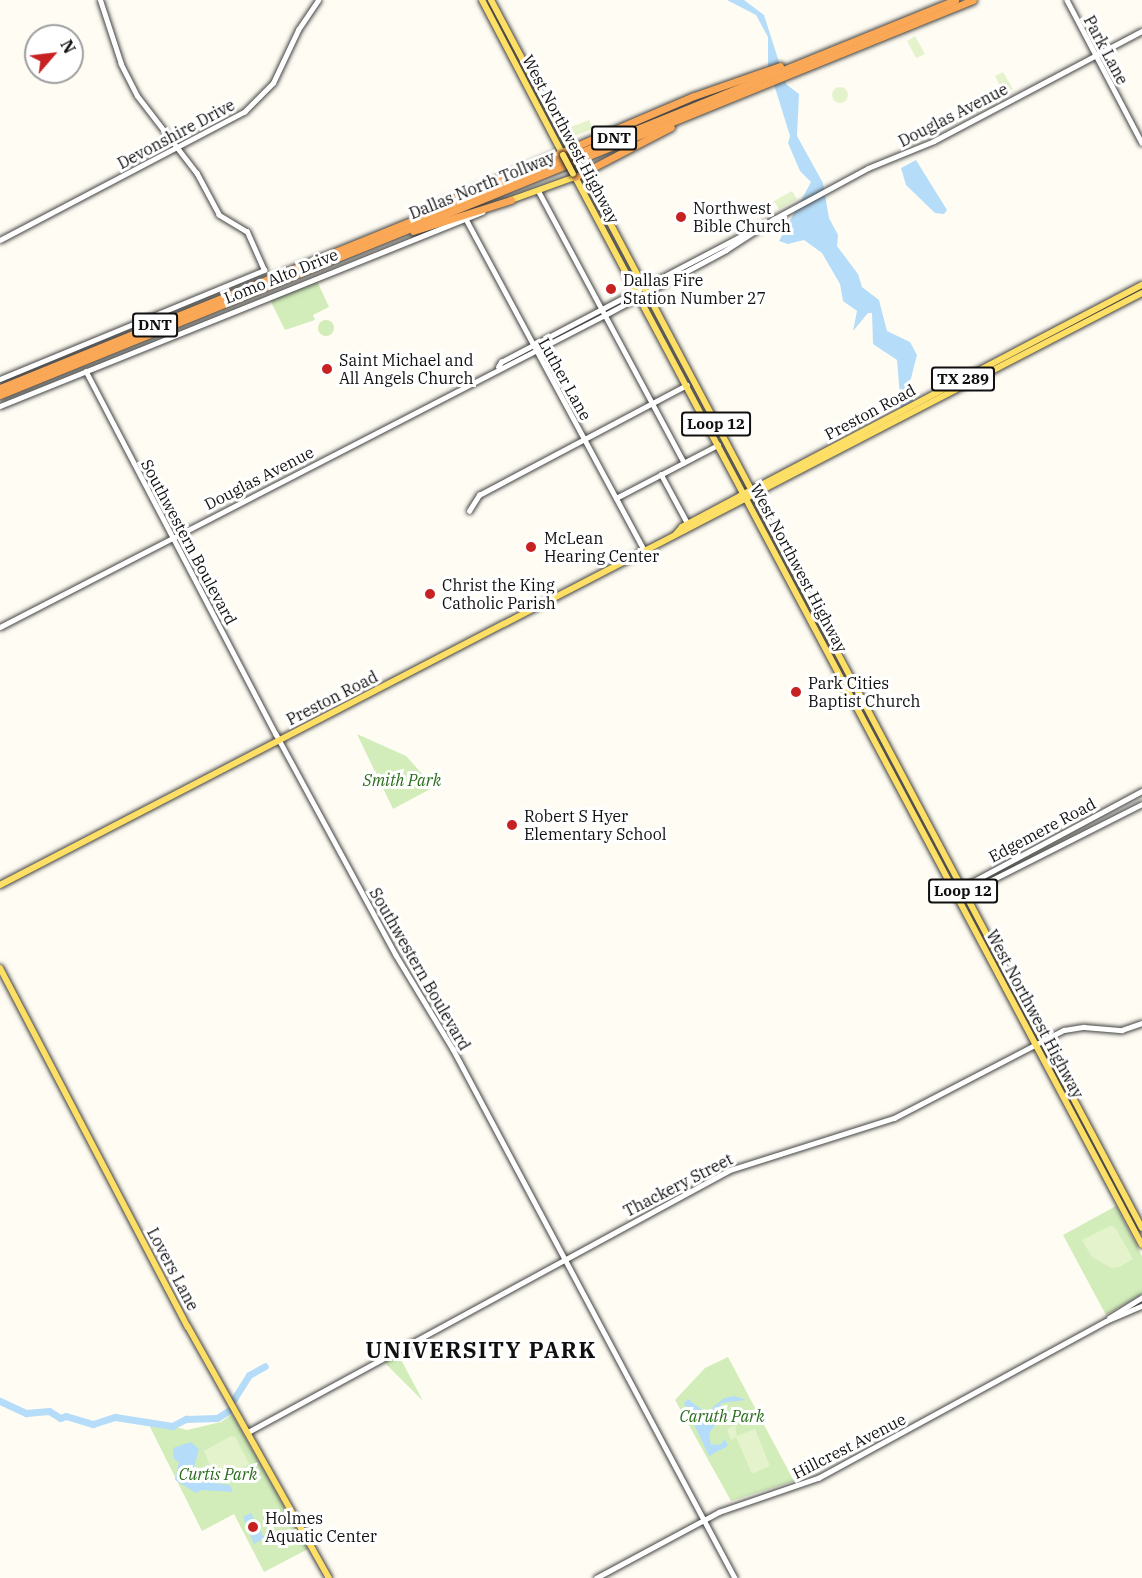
<!DOCTYPE html>
<html>
<head>
<meta charset="utf-8">
<style>
  body { margin:0 }
  #map { position:relative; width:1142px; height:1578px; overflow:hidden; background:#fffdf3; font-family:"IBM Plex Serif",serif }
  div>[style] { position:absolute }
  .green>* { inset:0; background:#d2ecba }
  .round { border-radius:50% }
  .pitch>* { inset:0; background:#e4f3cc }
  .water>* { inset:0; background:#b5ddf9 }
  .river>* { height:7px; margin:-3.5px; padding:0 3.5px; transform-origin:3.5px; border-radius:3.5px; background:#b5ddf9 }
  .roads { filter:drop-shadow(0 0 2px #434343) drop-shadow(0 0 2px #434343) }
  .minor>* { height:4.5px; margin:-2.25px; padding:0 2.25px; transform-origin:2.25px; border-radius:2.25px; background:#fff }
  .major>* { height:6px; margin:-3px; padding:0 3px; transform-origin:3px; border-radius:3px; background:#fedf65 }
  .highway>* { height:7px; margin:-3.5px; padding:0 3.5px; transform-origin:3.5px; border-radius:3.5px; background:#faa856 }
  .bridges { filter:drop-shadow(0 0 2px #212121) drop-shadow(0 0 2px #212121) }
  .major-bridge>* { height:6px; margin:-3px; padding:0 3px; transform-origin:3px; border-radius:3px; background:#fedf65 }
  .dots>* { width:16px; height:16px; translate:-50% -50%; box-sizing:border-box; border:3px solid #fff; border-radius:50% }
  span { translate:-50% -50%; white-space:nowrap; text-align:center; line-height:1.15; -webkit-text-stroke:6px #fff; paint-order:stroke }
  .shield-label span { padding:2px 4px; background:#fff; border:2px solid; border-radius:4px; -webkit-text-stroke-width:0 }
  .shield-label { font-size:15px; color:#101010; font-weight:700 }
  .street-label { font-size:16px; color:#101010 }
  .poi-label { font-size:16px; color:#101010 }
  .left { translate:0 -50%; text-align:left }
  .park-label { font-size:16px; color:#296c1c; font-style:italic }
  .district-label { font-size:22px; color:#101010; font-weight:700; letter-spacing:1.5px }
  .north { position:absolute; left:24px; top:24px; width:60px; height:60px; box-sizing:border-box; background:#fff; border:2px solid #9f9f9f; border-radius:50%; rotate:62deg; font-size:16px; font-weight:700; line-height:24px; text-align:center; color:#101010 }
  .north::after { content:''; display:block; margin:auto; width:21px; height:27px; background:#c82122; clip-path:polygon(50% 0,100% 100%,50% 72%,0 100%) }
</style>
</head>
<body>
<div id="map">
  <div class="green">
    <div style="clip-path:polygon(317px 281px,329px 307px,313px 315px,315px 320px,285px 330px,270px 300px)"></div>
    <div class="round" style="left:318px;top:320px;width:16px;height:16px"></div>
    <div style="clip-path:polygon(357px 734px,406px 756px,434px 787px,393px 809px)"></div>
    <div style="clip-path:polygon(1116px 1206px,1142px 1256px,1142px 1294px,1106px 1315px,1063px 1235px)"></div>
    <div style="clip-path:polygon(398px 1354px,423px 1401px,384px 1362px)"></div>
    <div style="clip-path:polygon(728px 1357px,794px 1481px,731px 1501px,675px 1400px,705px 1368px)"></div>
    <div style="clip-path:polygon(232px 1414px,308px 1549px,264px 1572px,234px 1514px,202px 1531px,146px 1419px,187px 1430px,221px 1422px)"></div>
  </div>
  <div class="pitch">
    <div style="clip-path:polygon(915px 36px,925px 54px,916px 58px,907px 41px)"></div>
    <div style="clip-path:polygon(1003px 72px,1013px 89px,1004px 94px,995px 76px)"></div>
    <div class="round" style="left:832px;top:87px;width:16px;height:16px"></div>
    <div style="clip-path:polygon(589px 120px,593px 129px,574px 136px,571px 127px)"></div>
    <div style="clip-path:polygon(792px 191px,797px 199px,779px 209px,774px 201px)"></div>
    <div style="clip-path:polygon(1110px 1226px,1115px 1227px,1133px 1259px,1119px 1267px,1111px 1268px,1092px 1257px,1082px 1240px)"></div>
    <div style="clip-path:polygon(735px 1425px,737px 1436px,755px 1429px,770px 1466px,752px 1474px,736px 1437px,731px 1440px,727px 1429px)"></div>
    <div style="clip-path:polygon(231px 1436px,235px 1437px,249px 1463px,238px 1474px,222px 1476px,212px 1470px,204px 1451px)"></div>
  </div>
  <div class="water">
    <div style="clip-path:polygon(727px 0,744px 0,764px 15px,786px 84px,799px 94px,797px 136px,823px 183px,829px 218px,838px 235px,837px 246px,858px 274px,862px 287px,879px 300px,887px 331px,910px 342px,917px 355px,909px 386px,914px 402px,901px 408px,897px 360px,873px 344px,872px 313px,868px 313px,853px 331px,857px 311px,843px 301px,840px 284px,822px 253px,804px 240px,788px 244px,779px 241px,811px 182px,800px 171px,788px 143px,790px 136px,768px 65px,768px 37px,756px 15px)"></div>
    <div style="clip-path:polygon(916px 160px,947px 210px,944px 214px,935px 213px,906px 185px,901px 168px)"></div>
    <div style="clip-path:polygon(735px 1396px,746px 1400px,721px 1403px,719px 1418px,709px 1434px,711px 1445px,721px 1444px,725px 1439px,728px 1446px,709px 1456px,684px 1403px,688px 1399px,706px 1413px,724px 1398px)"></div>
    <div style="clip-path:polygon(191px 1442px,199px 1449px,194px 1468px,198px 1481px,230px 1485px,233px 1492px,202px 1490px,196px 1493px,175px 1480px,179px 1462px,174px 1459px,173px 1448px)"></div>
    <div style="clip-path:polygon(251px 1513px,264px 1538px,254px 1544px,243px 1517px)"></div>
  </div>
  <div class="river">
    <div style="left:234px;top:1399px;width:28px;rotate:-58deg"></div>
    <div style="left:249px;top:1375px;width:18px;rotate:-29deg"></div>
    <div style="left:0;top:1401px;width:29px;rotate:25deg"></div>
    <div style="left:26px;top:1413px;width:23px;rotate:-5deg"></div>
    <div style="left:49px;top:1411px;width:13px;rotate:32deg"></div>
    <div style="left:60px;top:1418px;width:6px;rotate:-18deg"></div>
    <div style="left:66px;top:1416px;width:28px;rotate:17deg"></div>
    <div style="left:93px;top:1424px;width:23px;rotate:-18deg"></div>
    <div style="left:115px;top:1417px;width:58px;rotate:9deg"></div>
    <div style="left:172px;top:1426px;width:16px;rotate:-27deg"></div>
    <div style="left:186px;top:1419px;width:31px;rotate:-2deg"></div>
    <div style="left:217px;top:1418px;width:15px;rotate:-32deg"></div>
  </div>
  <div class="roads">
    <div class="minor">
      <div style="left:1067px;top:0;width:161px;rotate:62.3deg"></div>
      <div style="left:538px;top:190px;width:309px;rotate:61.8deg"></div>
      <div style="left:466px;top:219px;width:377px;rotate:61.7deg"></div>
      <div style="left:772px;top:220px;width:109px;rotate:-28.4deg"></div>
      <div style="left:868px;top:168px;width:71px;rotate:-22.2deg"></div>
      <div style="left:934px;top:141px;width:235px;rotate:-27.9deg"></div>
      <div style="left:0;top:240px;width:276px;rotate:-27.7deg"></div>
      <div style="left:244px;top:112px;width:41px;rotate:-45deg"></div>
      <div style="left:273px;top:83px;width:59px;rotate:-64.7deg"></div>
      <div style="left:298px;top:30px;width:36px;rotate:-56deg"></div>
      <div style="left:498px;top:367px;width:6px;rotate:-59deg"></div>
      <div style="left:501px;top:362px;width:297px;rotate:-27.7deg"></div>
      <div style="left:86px;top:371px;width:410px;rotate:62.4deg"></div>
      <div style="left:276px;top:734px;width:251px;rotate:61.5deg"></div>
      <div style="left:396px;top:955px;width:110px;rotate:58.8deg"></div>
      <div style="left:453px;top:1049px;width:599px;rotate:61.94deg"></div>
      <div style="left:0;top:379px;width:286px;rotate:-22.4deg"></div>
      <div style="left:264px;top:270px;width:42px;rotate:-114.1deg"></div>
      <div style="left:247px;top:232px;width:33px;rotate:-149deg"></div>
      <div style="left:219px;top:215px;width:47px;rotate:-118.2deg"></div>
      <div style="left:197px;top:174px;width:98px;rotate:-127.6deg"></div>
      <div style="left:137px;top:96px;width:36px;rotate:-117deg"></div>
      <div style="left:121px;top:64px;width:67px;rotate:-108.2deg"></div>
      <div style="left:0;top:406px;width:520px;rotate:-21.92deg"></div>
      <div style="left:661px;top:474px;width:57px;rotate:61.6deg"></div>
      <div style="left:616px;top:498px;width:115px;rotate:-27.5deg"></div>
      <div style="left:469px;top:511px;width:19px;rotate:-58deg"></div>
      <div style="left:479px;top:495px;width:235px;rotate:-27.9deg"></div>
      <div style="left:0;top:627px;width:681px;rotate:-27.28deg"></div>
      <div style="left:605px;top:315px;width:137px;rotate:-28.2deg"></div>
      <div style="left:726px;top:250px;width:57px;rotate:-32.9deg"></div>
      <div style="left:959px;top:889px;width:208px;rotate:-28.2deg"></div>
      <div style="left:958px;top:897px;width:206px;rotate:-26.8deg"></div>
      <div style="left:1109px;top:1318px;width:39px;rotate:-32deg"></div>
      <div style="left:248px;top:1432px;width:549px;rotate:-28.53deg"></div>
      <div style="left:730px;top:1170px;width:172px;rotate:-17.6deg"></div>
      <div style="left:894px;top:1118px;width:191px;rotate:-27.4deg"></div>
      <div style="left:1064px;top:1030px;width:20px;rotate:-9deg"></div>
      <div style="left:1084px;top:1027px;width:38px;rotate:5deg"></div>
      <div style="left:1122px;top:1030px;width:21px;rotate:-19deg"></div>
      <div style="left:596px;top:1578px;width:140px;rotate:-28.2deg"></div>
      <div style="left:719px;top:1512px;width:105px;rotate:-19deg"></div>
      <div style="left:818px;top:1478px;width:328px;rotate:-28.6deg"></div>
      <div style="left:1106px;top:1321px;width:39px;rotate:-23deg"></div>
    </div>
    <div class="major">
      <div style="left:482px;top:0;width:175px;rotate:62.4deg"></div>
      <div style="left:491px;top:0;width:171px;rotate:62.1deg"></div>
      <div style="left:582px;top:170px;width:1197px;rotate:62.11deg"></div>
      <div style="left:574px;top:175px;width:1211px;rotate:62.04deg"></div>
      <div style="left:511px;top:200px;width:68px;rotate:-19.8deg"></div>
      <div style="left:676px;top:534px;width:9px;rotate:-49deg"></div>
      <div style="left:682px;top:527px;width:66px;rotate:-28.1deg"></div>
      <div style="left:740px;top:496px;width:454px;rotate:-27.7deg"></div>
      <div style="left:0;top:885px;width:1286px;rotate:-27.4deg"></div>
      <div style="left:0;top:968px;width:405px;rotate:62.4deg"></div>
      <div style="left:188px;top:1327px;width:288px;rotate:60.7deg"></div>
    </div>
    <div class="highway">
      <div style="left:575px;top:177px;width:108px;rotate:-27.5deg"></div>
      <div style="left:438px;top:205px;width:278px;rotate:-23.1deg"></div>
      <div style="left:694px;top:96px;width:91px;rotate:-19.2deg"></div>
      <div style="left:413px;top:231px;width:103px;rotate:-17.6deg"></div>
      <div style="left:0;top:388px;width:1031px;rotate:-22.11deg"></div>
      <div style="left:0;top:395px;width:1050px;rotate:-22.1deg"></div>
    </div>
  </div>
  <div class="bridges">
    <div class="major-bridge">
      <div style="left:572px;top:151px;width:21px;rotate:62deg"></div>
      <div style="left:563px;top:155px;width:21px;rotate:62deg"></div>
    </div>
  </div>
  <div class="dots">
    <div style="left:681px;top:217px;background:#c82122"></div>
    <div style="left:611px;top:289px;background:#c82122"></div>
    <div style="left:327px;top:369px;background:#c82122"></div>
    <div style="left:531px;top:547px;background:#c82122"></div>
    <div style="left:430px;top:594px;background:#c82122"></div>
    <div style="left:796px;top:692px;background:#c82122"></div>
    <div style="left:512px;top:825px;background:#c82122"></div>
    <div style="left:253px;top:1527px;background:#c82122"></div>
  </div>
  <div class="shield-label">
    <span style="left:614px;top:138px">DNT</span>
    <span style="left:155px;top:325px">DNT</span>
    <span style="left:963px;top:379px">TX 289</span>
    <span style="left:716px;top:424px">Loop 12</span>
    <span style="left:963px;top:891px">Loop 12</span>
  </div>
  <div class="street-label">
    <span style="left:1106px;top:50px;rotate:62deg">Park Lane</span>
    <span style="left:953px;top:115px;rotate:-27deg">Douglas Avenue</span>
    <span style="left:176px;top:134px;rotate:-28deg">Devonshire Drive</span>
    <span style="left:571px;top:139px;rotate:62deg">West Northwest Highway</span>
    <span style="left:482px;top:185px;rotate:-22deg">Dallas North Tollway</span>
    <span style="left:281px;top:276px;rotate:-22deg">Lomo Alto Drive</span>
    <span style="left:565px;top:379px;rotate:61deg">Luther Lane</span>
    <span style="left:870px;top:412px;rotate:-28deg">Preston Road</span>
    <span style="left:259px;top:478px;rotate:-27deg">Douglas Avenue</span>
    <span style="left:189px;top:542px;rotate:62deg">Southwestern Boulevard</span>
    <span style="left:799px;top:568px;rotate:62deg">West Northwest Highway</span>
    <span style="left:332px;top:698px;rotate:-27deg">Preston Road</span>
    <span style="left:1042px;top:830px;rotate:-28deg">Edgemere Road</span>
    <span style="left:420px;top:969px;rotate:60deg">Southwestern Boulevard</span>
    <span style="left:1035px;top:1014px;rotate:62deg">West Northwest Highway</span>
    <span style="left:678px;top:1185px;rotate:-27deg">Thackery Street</span>
    <span style="left:173px;top:1269px;rotate:62deg">Lovers Lane</span>
    <span style="left:849px;top:1446px;rotate:-27deg">Hillcrest Avenue</span>
  </div>
  <div class="poi-label">
    <span class="left" style="left:693px;top:217px">Northwest<br>Bible Church</span>
    <span class="left" style="left:623px;top:289px">Dallas Fire<br>Station Number 27</span>
    <span class="left" style="left:339px;top:369px">Saint Michael and<br>All Angels Church</span>
    <span class="left" style="left:544px;top:547px">McLean<br>Hearing Center</span>
    <span class="left" style="left:442px;top:594px">Christ the King<br>Catholic Parish</span>
    <span class="left" style="left:808px;top:692px">Park Cities<br>Baptist Church</span>
    <span class="left" style="left:524px;top:825px">Robert S Hyer<br>Elementary School</span>
    <span class="left" style="left:265px;top:1527px">Holmes<br>Aquatic Center</span>
  </div>
  <div class="park-label">
    <span style="left:402px;top:780px">Smith Park</span>
    <span style="left:722px;top:1416px">Caruth Park</span>
    <span style="left:218px;top:1474px">Curtis Park</span>
  </div>
  <div class="district-label">
    <span style="left:481px;top:1350px">UNIVERSITY PARK</span>
  </div>
  <div class="north">N</div>
</div>
</body>
</html>
